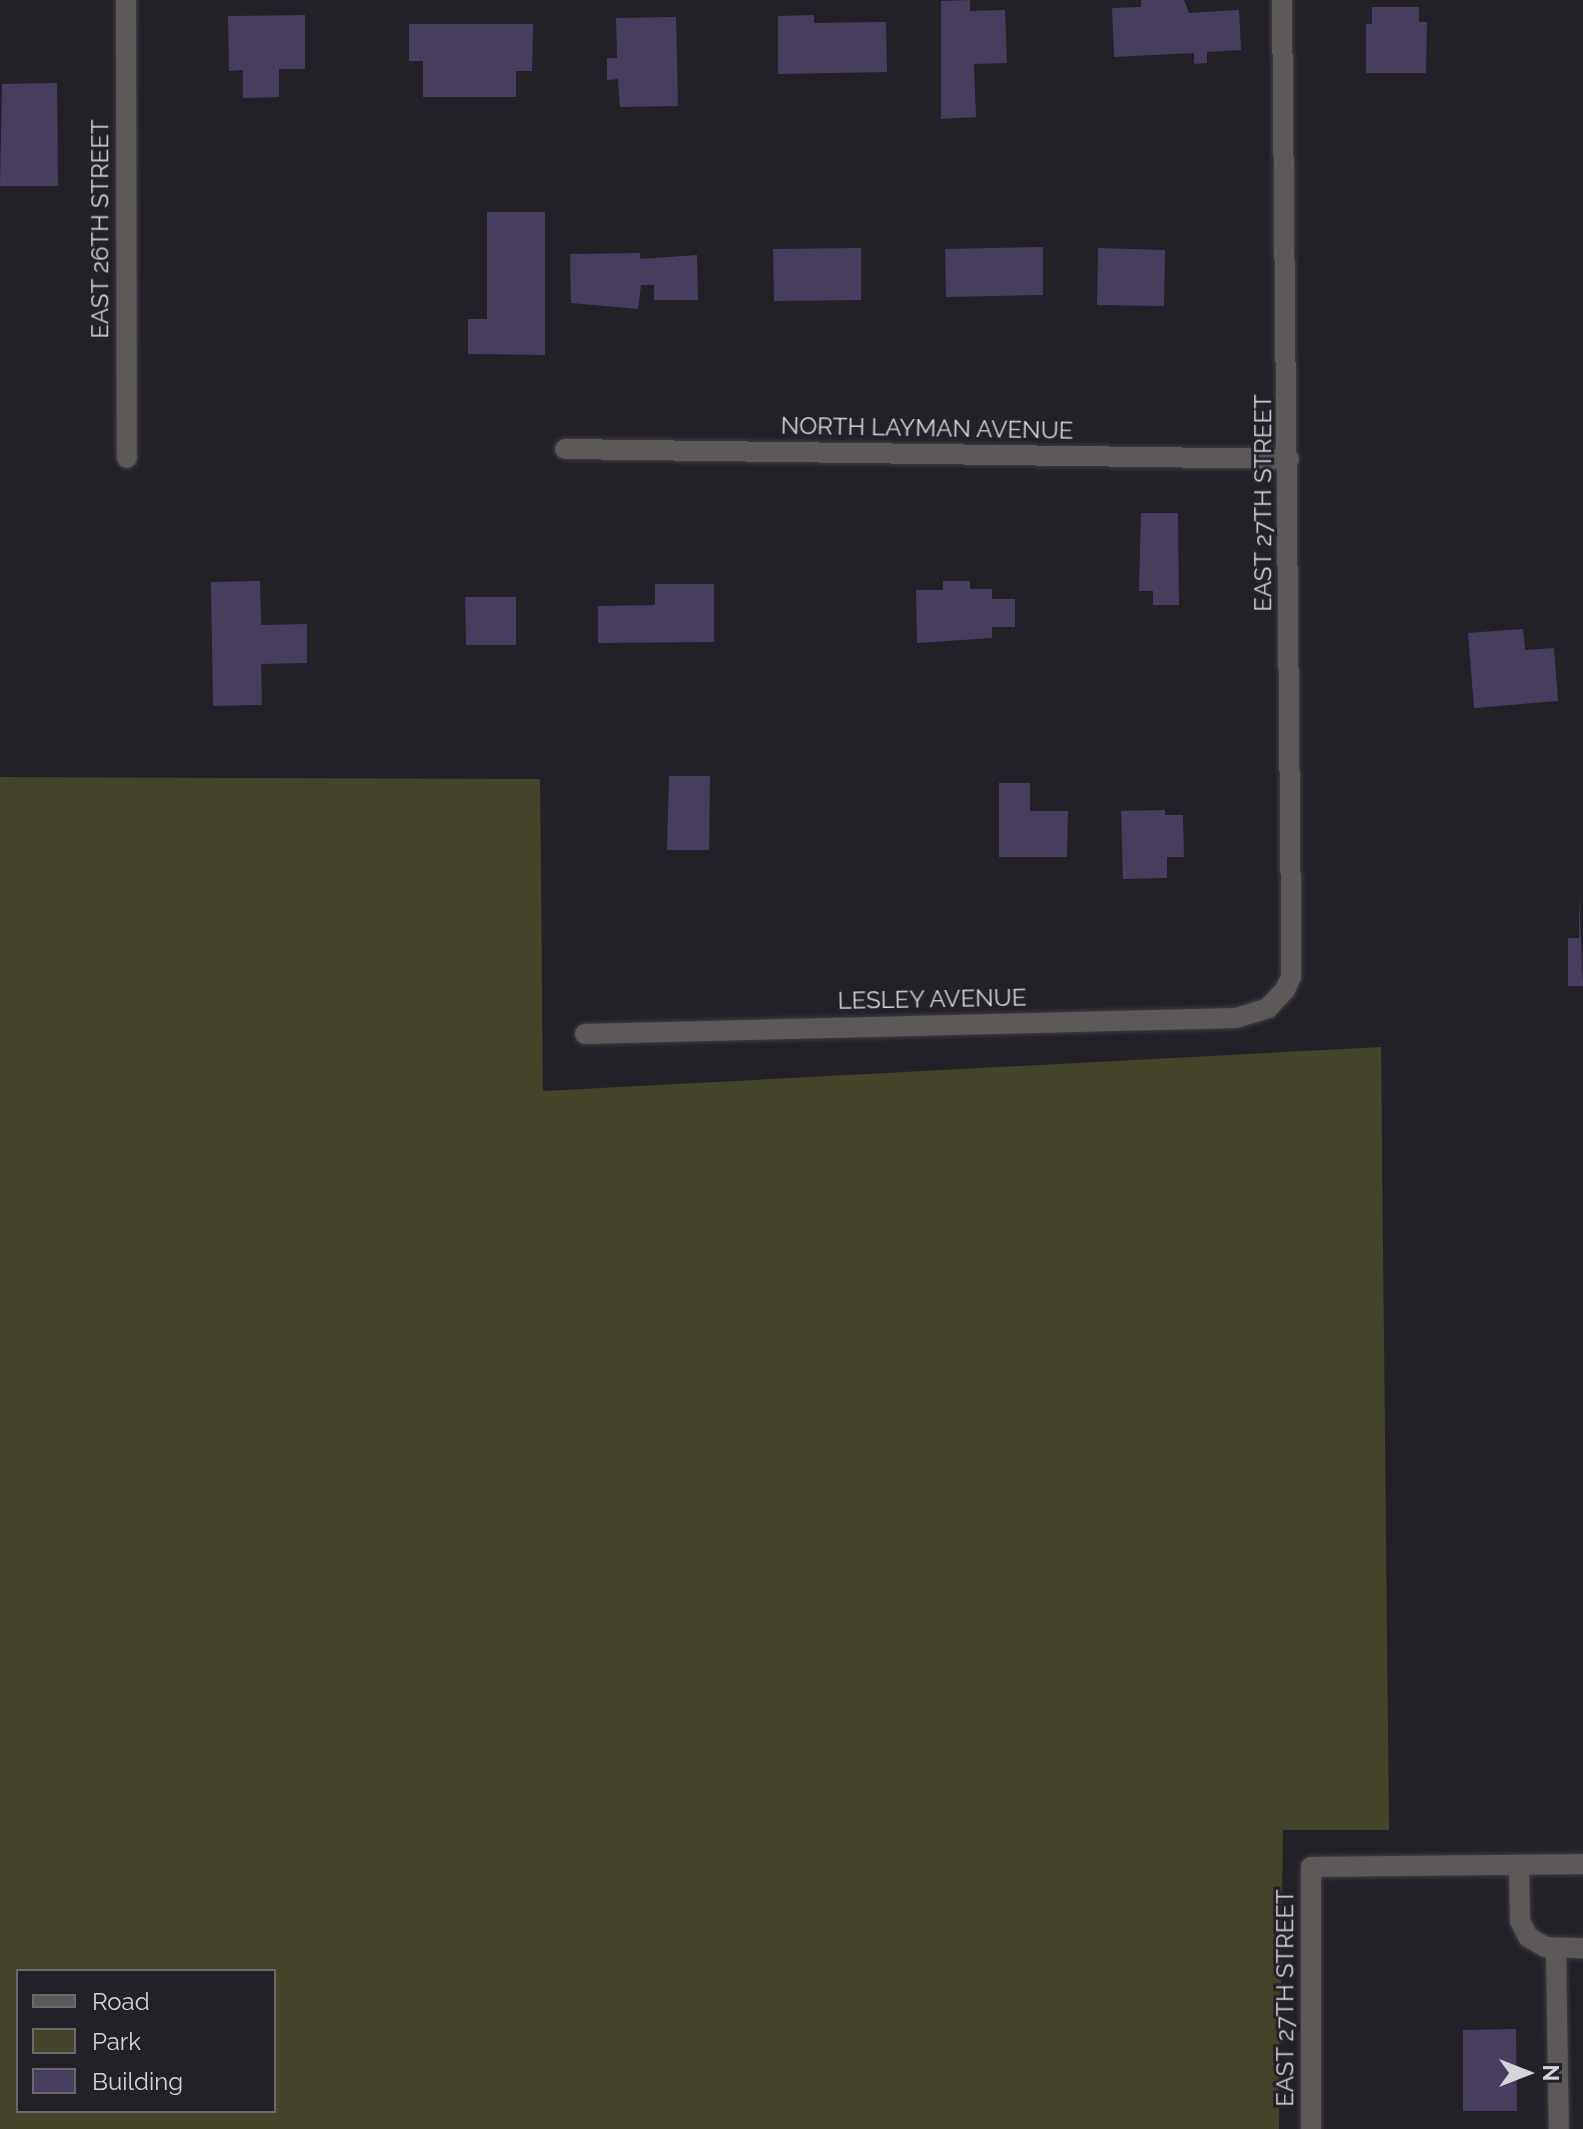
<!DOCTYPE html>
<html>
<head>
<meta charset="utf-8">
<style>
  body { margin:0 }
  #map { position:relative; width:1583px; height:2129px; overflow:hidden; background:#232128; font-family:Raleway,sans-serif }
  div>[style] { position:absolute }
  .green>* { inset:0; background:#444528 }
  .building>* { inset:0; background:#473e5f }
  .roads { filter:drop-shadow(0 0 2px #3f3e44) drop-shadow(0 0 2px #3f3e44) }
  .service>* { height:20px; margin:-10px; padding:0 10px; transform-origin:10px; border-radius:10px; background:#5d5959 }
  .minor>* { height:20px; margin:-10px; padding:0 10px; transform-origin:10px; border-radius:10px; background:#5d5959 }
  span { translate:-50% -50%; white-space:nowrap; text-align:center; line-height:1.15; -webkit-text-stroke:6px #232128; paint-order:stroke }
  .street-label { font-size:24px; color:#d5d4d8 }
  .legend { position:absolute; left:16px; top:1969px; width:260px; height:144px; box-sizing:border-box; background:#232128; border:2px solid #6a696e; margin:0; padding:10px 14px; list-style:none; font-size:24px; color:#d5d4d8 }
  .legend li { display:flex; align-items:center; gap:16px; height:40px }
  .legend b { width:40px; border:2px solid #6a696e }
  .north { position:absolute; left:1487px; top:2033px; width:80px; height:80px; -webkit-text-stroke:6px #232128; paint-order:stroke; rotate:90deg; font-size:22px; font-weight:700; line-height:32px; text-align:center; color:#d5d4d8 }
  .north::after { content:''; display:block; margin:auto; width:28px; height:36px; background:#d5d4d8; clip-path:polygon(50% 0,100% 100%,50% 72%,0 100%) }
</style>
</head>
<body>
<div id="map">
  <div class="green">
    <div style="clip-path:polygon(evenodd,0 777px,540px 779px,543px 1091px,1381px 1047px,1389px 1830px,1283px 1830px,1279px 2129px,0 2129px,0 777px,18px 1971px,274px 1971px,274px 2111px,18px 2111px,18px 1971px)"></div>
  </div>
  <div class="building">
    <div style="clip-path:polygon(970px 0,970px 11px,1005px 10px,1007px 63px,974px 64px,976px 117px,941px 119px,941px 1px)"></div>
    <div style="clip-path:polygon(1141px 0,1184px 0,1189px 13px,1239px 10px,1241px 50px,1207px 52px,1207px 63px,1194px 64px,1194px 53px,1114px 57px,1112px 8px,1141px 7px)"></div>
    <div style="clip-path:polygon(1372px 7px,1419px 7px,1419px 22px,1427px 22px,1426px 73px,1366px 73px,1366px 24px,1372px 24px)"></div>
    <div style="clip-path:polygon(305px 15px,305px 69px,279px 69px,279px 97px,243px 98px,243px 70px,229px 71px,228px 16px)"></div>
    <div style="clip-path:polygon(814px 15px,814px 23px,886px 22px,887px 72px,778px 74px,778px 16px)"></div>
    <div style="clip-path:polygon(676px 17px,678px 106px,620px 107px,618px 79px,607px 80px,607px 58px,617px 58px,616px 18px)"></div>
    <div style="clip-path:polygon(409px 24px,533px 24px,532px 71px,516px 71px,516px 97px,423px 97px,423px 61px,409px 61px)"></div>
    <div style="clip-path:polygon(57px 83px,58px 186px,0 186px,2px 84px)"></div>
    <div style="clip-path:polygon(487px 212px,545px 212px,545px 355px,468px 354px,468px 319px,487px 319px)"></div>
    <div style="clip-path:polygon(1043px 247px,1043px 295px,946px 297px,945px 249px)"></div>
    <div style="clip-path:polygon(861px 248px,861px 300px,774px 301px,773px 249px)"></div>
    <div style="clip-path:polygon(1098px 248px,1165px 250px,1164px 306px,1097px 305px)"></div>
    <div style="clip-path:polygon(640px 253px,640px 259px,697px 255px,698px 300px,654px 300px,654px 285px,641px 285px,638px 309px,571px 303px,570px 254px)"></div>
    <div style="clip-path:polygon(1141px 513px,1178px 513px,1179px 605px,1153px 605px,1153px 591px,1139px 591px)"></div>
    <div style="clip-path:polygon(260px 581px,261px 625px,307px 624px,307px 663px,261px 664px,262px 705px,213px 706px,211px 582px)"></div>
    <div style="clip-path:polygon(943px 581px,970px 581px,970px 589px,992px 589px,992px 599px,1015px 599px,1015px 627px,992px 627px,992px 638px,917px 643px,916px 590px,943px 590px)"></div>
    <div style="clip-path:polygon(655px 584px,714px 584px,714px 642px,598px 643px,598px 606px,655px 605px)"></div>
    <div style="clip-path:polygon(465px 597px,516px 597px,516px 645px,466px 645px)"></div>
    <div style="clip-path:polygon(1523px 629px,1525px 650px,1554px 648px,1558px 701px,1474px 708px,1468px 633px)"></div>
    <div style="clip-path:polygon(669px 776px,710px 776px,709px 850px,667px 850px)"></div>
    <div style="clip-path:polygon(999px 783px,1030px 783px,1030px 811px,1068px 811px,1067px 857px,999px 857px)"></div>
    <div style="clip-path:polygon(1165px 810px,1165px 815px,1183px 815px,1184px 857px,1167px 857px,1167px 878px,1123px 879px,1121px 811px)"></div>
    <div style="clip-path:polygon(1579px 896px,1583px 986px,1568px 986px,1568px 938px,1579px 938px)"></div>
    <div style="clip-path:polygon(1516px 2029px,1517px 2111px,1463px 2111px,1463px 2030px)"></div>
  </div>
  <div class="roads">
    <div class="service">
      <div style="left:1519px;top:1865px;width:56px;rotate:89deg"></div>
      <div style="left:1520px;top:1921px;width:18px;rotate:63deg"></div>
      <div style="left:1528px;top:1937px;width:20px;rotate:30deg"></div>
      <div style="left:1545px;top:1947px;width:38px;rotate:2deg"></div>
      <div style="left:1556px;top:1948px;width:181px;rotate:89.1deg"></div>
    </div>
    <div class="minor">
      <div style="left:126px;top:0;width:458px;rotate:89.9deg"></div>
      <div style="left:565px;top:449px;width:724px;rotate:0.79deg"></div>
      <div style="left:585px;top:1034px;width:651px;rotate:-1.41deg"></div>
      <div style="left:1236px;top:1018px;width:34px;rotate:-17deg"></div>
      <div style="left:1268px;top:1008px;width:25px;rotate:-47deg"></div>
      <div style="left:1285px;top:990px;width:14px;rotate:-65deg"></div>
      <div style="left:1291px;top:977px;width:54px;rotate:-90deg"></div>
      <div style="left:1291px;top:923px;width:923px;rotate:-90.56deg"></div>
      <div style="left:1311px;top:2129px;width:262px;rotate:-90deg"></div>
      <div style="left:1311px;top:1867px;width:272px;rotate:-0.6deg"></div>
    </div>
  </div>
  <div class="street-label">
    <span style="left:100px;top:229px;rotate:-90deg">EAST 26TH STREET</span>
    <span style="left:927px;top:428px;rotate:1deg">NORTH LAYMAN AVENUE</span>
    <span style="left:1263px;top:503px;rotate:-90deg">EAST 27TH STREET</span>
    <span style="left:932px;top:999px;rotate:-1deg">LESLEY AVENUE</span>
    <span style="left:1285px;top:1998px;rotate:-90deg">EAST 27TH STREET</span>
  </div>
  <ul class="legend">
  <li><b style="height:10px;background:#5d5959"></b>Road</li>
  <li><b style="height:22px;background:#444528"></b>Park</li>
  <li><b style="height:22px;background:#473e5f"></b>Building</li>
  </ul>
  <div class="north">N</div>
</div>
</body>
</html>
